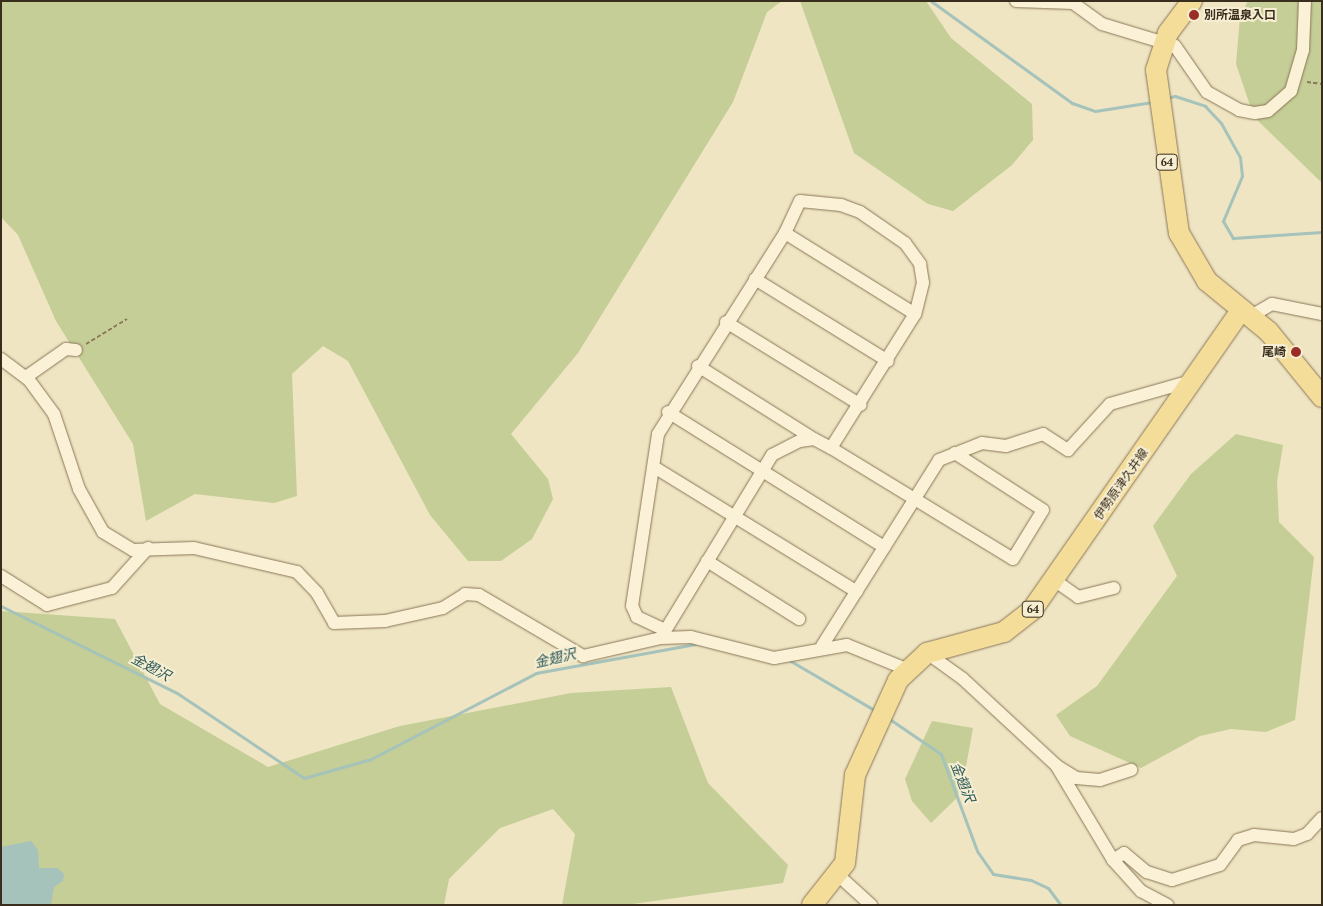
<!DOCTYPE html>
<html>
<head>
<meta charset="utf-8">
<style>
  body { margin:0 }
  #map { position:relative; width:1323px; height:906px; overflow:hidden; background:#efe5c2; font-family:"PT Serif","Noto Sans JP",serif }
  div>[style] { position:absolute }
  .green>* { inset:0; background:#c4ce96 }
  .water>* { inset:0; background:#a5c2bb }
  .stream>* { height:3px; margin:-1.5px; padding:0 1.5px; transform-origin:1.5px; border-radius:1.5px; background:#a5c2bb }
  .path>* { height:2px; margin-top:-1px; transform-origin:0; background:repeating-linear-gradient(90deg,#8a7659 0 4px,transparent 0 6.5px) }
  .roads { filter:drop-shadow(0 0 1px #8a7659) drop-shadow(0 0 1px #8a7659) }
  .minor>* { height:12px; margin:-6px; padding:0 6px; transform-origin:6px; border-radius:6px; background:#faf1d6 }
  .primary>* { height:20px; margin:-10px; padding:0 10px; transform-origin:10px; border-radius:10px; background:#f4dd99 }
  .dots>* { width:14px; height:14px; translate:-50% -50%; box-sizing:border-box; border:2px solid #f6eed2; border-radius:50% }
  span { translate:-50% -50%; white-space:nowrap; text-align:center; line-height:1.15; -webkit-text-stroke:4px #f6eed2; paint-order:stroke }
  .shield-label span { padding:1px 4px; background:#f6eed2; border:1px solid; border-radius:4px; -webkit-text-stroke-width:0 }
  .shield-label { font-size:11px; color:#392d1d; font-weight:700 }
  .poi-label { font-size:12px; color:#392d1d; font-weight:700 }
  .left { translate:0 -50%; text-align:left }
  .right { translate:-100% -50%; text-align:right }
  .street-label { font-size:12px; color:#392d1d }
  .water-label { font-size:14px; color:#2c5959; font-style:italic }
  .frame { position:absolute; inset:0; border:2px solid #392d1d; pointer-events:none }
</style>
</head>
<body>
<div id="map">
  <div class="green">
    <div style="clip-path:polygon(1px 1px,782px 1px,767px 12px,733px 102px,578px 353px,511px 434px,548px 479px,553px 499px,532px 539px,501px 561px,468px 561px,430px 515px,348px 361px,323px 346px,292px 374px,297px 496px,274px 503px,195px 494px,146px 521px,133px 444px,56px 321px,18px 235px,1px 217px)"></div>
    <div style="clip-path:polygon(800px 1px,926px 1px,951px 38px,1032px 104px,1033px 140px,1012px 165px,953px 211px,928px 204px,854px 153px)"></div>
    <div style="clip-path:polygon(1248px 1px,1322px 1px,1322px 183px,1254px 117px,1236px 64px,1240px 17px)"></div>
    <div style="clip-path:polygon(1236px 434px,1283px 445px,1277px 482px,1279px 522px,1314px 557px,1295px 720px,1266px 732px,1231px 729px,1200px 736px,1141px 768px,1070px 736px,1056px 715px,1097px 686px,1177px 576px,1153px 526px,1191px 474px)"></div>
    <div style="clip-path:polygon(1px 611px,115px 619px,160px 704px,268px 767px,400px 726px,571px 693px,671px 687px,708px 783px,788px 865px,783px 883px,625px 905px,562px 905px,575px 834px,553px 809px,500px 828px,449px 879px,444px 905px,1px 905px)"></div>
    <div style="clip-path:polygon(932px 721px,973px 728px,961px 794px,931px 823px,912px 801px,905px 779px)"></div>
  </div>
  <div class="water">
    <div style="clip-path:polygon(31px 841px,38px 850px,39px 868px,57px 868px,64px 874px,63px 881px,54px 887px,51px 905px,1px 905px,1px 847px)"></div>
  </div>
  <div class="stream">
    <div style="left:931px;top:1px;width:174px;rotate:35.9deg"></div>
    <div style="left:1072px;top:103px;width:24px;rotate:19deg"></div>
    <div style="left:1095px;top:111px;width:58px;rotate:-9deg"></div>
    <div style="left:1166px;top:98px;width:9px;rotate:-13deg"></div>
    <div style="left:1175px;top:96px;width:32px;rotate:18deg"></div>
    <div style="left:1205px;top:106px;width:23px;rotate:47deg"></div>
    <div style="left:1221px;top:123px;width:39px;rotate:61deg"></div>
    <div style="left:1240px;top:157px;width:19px;rotate:84deg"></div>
    <div style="left:1242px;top:176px;width:49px;rotate:112.9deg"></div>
    <div style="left:1223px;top:221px;width:20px;rotate:60deg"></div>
    <div style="left:1233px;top:238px;width:89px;rotate:-3.9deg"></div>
    <div style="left:1px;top:606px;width:196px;rotate:26.3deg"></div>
    <div style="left:177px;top:693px;width:153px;rotate:33.8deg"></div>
    <div style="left:304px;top:778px;width:70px;rotate:-15.8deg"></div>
    <div style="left:371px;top:759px;width:186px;rotate:-27.5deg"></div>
    <div style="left:536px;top:673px;width:162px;rotate:-10.3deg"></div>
    <div style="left:789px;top:660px;width:101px;rotate:30.4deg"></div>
    <div style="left:888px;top:718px;width:64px;rotate:34.2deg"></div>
    <div style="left:941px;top:754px;width:103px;rotate:69.6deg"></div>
    <div style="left:977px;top:851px;width:28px;rotate:55deg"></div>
    <div style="left:993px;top:874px;width:38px;rotate:9deg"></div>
    <div style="left:1031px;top:880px;width:19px;rotate:25deg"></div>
    <div style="left:1048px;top:888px;width:21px;rotate:53deg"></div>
  </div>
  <div class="path">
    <div style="left:1307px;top:82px;width:15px;rotate:8deg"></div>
    <div style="left:86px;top:344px;width:48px;rotate:-31.4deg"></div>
  </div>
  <div class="roads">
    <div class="minor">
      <div style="left:1016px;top:1px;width:57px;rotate:2deg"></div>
      <div style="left:1073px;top:3px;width:36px;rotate:36deg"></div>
      <div style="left:1102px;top:24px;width:76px;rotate:16.8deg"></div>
      <div style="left:1175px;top:46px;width:56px;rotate:55.2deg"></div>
      <div style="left:1207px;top:92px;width:37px;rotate:29deg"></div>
      <div style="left:1239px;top:110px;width:16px;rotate:11deg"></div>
      <div style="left:1255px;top:113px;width:13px;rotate:-9deg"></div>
      <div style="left:1268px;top:111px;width:30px;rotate:-41deg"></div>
      <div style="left:1291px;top:91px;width:43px;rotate:-73.7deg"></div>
      <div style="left:1303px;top:50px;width:49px;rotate:-87.7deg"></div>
      <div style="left:785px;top:233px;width:153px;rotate:31.9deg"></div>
      <div style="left:755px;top:279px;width:156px;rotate:31.7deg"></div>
      <div style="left:1251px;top:316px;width:24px;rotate:-30deg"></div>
      <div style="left:1272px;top:304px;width:51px;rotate:11.3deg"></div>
      <div style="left:726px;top:322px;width:158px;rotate:31.6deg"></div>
      <div style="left:1px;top:359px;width:35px;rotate:37deg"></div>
      <div style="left:29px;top:380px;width:42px;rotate:53.7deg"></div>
      <div style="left:54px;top:414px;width:79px;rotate:71.6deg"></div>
      <div style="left:79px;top:489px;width:49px;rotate:60.8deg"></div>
      <div style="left:103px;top:532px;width:35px;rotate:31deg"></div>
      <div style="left:133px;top:550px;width:61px;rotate:-1.9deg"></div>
      <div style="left:194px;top:548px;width:106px;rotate:13.1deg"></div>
      <div style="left:297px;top:572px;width:29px;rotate:46deg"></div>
      <div style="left:317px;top:593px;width:34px;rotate:60deg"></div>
      <div style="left:334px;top:623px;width:51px;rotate:-2.2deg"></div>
      <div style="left:385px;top:621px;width:59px;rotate:-12.6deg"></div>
      <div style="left:443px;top:608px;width:26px;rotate:-32deg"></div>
      <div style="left:465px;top:594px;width:14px;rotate:4deg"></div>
      <div style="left:479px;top:595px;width:121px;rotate:30.4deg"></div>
      <div style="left:583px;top:656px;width:80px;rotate:-13deg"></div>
      <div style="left:661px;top:638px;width:30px;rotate:-2deg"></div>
      <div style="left:691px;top:637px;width:86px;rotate:14.2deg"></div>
      <div style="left:774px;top:658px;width:74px;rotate:-10.1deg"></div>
      <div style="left:847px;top:645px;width:64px;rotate:22.1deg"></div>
      <div style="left:698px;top:366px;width:137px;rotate:32.2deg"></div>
      <div style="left:26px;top:377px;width:49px;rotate:-35deg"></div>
      <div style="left:66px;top:349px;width:10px;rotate:6deg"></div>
      <div style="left:668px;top:412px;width:255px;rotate:32deg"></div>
      <div style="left:654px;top:467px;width:238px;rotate:31.6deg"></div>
      <div style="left:707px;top:561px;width:109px;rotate:32.2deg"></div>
      <div style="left:1px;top:576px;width:54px;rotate:32.2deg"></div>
      <div style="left:47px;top:605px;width:67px;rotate:-14.7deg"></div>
      <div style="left:112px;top:588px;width:54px;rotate:-48deg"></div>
      <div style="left:1054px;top:580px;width:29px;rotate:35deg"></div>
      <div style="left:1078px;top:597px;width:37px;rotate:-14deg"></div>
      <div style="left:665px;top:630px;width:31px;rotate:-155deg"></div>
      <div style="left:637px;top:617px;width:12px;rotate:-114deg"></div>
      <div style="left:632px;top:606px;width:174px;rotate:-81.4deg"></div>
      <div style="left:658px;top:434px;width:238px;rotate:-57.7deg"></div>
      <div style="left:785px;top:233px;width:35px;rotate:-65deg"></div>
      <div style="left:800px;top:201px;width:41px;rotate:5.6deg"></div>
      <div style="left:841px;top:205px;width:20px;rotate:20deg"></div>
      <div style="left:860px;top:212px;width:55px;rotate:34.6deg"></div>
      <div style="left:905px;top:243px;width:26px;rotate:54deg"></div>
      <div style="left:920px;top:264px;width:19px;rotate:81deg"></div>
      <div style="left:923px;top:283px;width:32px;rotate:104deg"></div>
      <div style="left:915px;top:314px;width:158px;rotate:122.1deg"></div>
      <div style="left:662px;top:636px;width:212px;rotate:-58.7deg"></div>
      <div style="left:772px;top:455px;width:31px;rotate:-27deg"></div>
      <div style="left:800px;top:441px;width:14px;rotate:-8deg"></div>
      <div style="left:814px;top:439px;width:19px;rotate:28deg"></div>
      <div style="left:831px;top:448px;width:213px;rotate:31.4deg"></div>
      <div style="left:1013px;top:559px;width:57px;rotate:-58.5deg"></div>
      <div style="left:1043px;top:510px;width:105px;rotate:-147.1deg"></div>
      <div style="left:822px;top:646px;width:220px;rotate:-57.8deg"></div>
      <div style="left:939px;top:460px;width:46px;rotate:-21.6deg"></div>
      <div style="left:982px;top:443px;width:24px;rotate:7deg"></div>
      <div style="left:1006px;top:446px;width:39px;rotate:-18deg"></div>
      <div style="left:1043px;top:434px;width:30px;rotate:33deg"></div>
      <div style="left:1068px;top:450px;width:62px;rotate:-47.6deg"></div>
      <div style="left:1110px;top:404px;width:87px;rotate:-15.9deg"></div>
      <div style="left:927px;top:653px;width:44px;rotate:35.8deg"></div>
      <div style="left:963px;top:679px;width:127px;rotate:42.8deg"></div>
      <div style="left:1056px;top:765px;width:111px;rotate:59deg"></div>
      <div style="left:1113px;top:860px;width:42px;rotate:47.9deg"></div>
      <div style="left:1141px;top:891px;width:30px;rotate:28deg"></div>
      <div style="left:1057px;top:766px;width:22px;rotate:32deg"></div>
      <div style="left:1076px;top:778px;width:24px;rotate:5deg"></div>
      <div style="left:1100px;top:780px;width:33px;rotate:-18deg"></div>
      <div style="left:1113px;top:860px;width:13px;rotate:-32deg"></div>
      <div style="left:1124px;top:853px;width:30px;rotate:40deg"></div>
      <div style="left:1147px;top:872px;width:26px;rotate:18deg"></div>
      <div style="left:1172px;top:880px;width:50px;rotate:-17.4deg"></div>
      <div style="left:1220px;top:865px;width:31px;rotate:-54deg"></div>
      <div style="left:1238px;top:840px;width:17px;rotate:-17deg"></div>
      <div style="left:1254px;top:835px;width:40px;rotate:5.7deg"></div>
      <div style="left:1294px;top:839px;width:14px;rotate:-21deg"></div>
      <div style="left:1307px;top:834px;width:22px;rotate:-47deg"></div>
      <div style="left:838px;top:875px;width:45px;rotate:42.3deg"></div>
    </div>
    <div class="primary">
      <div style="left:1192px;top:1px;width:40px;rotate:127deg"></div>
      <div style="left:1168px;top:33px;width:39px;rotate:108deg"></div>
      <div style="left:1156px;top:70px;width:165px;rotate:82deg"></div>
      <div style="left:1179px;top:233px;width:56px;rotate:59.7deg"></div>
      <div style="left:1207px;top:281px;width:80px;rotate:39.4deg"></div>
      <div style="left:1269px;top:332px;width:84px;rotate:50.8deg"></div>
      <div style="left:812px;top:905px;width:53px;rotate:-51.8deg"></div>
      <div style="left:845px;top:863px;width:89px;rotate:-83.5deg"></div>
      <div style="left:855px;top:775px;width:104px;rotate:-65.6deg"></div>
      <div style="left:898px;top:680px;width:40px;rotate:-43deg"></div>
      <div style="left:927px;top:653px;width:80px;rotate:-15.3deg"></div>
      <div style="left:1004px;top:632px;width:36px;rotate:-38deg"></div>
      <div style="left:1032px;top:610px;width:366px;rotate:-55.1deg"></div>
    </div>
  </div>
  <div class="dots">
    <div style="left:1194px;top:15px;background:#9b2d27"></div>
    <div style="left:1296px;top:352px;background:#9b2d27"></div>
  </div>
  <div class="shield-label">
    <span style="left:1167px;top:162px">64</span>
    <span style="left:1033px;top:609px">64</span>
  </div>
  <div class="poi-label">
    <span class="left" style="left:1204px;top:15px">別所温泉入口</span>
    <span class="right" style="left:1286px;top:352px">尾崎</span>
  </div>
  <div class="street-label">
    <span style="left:1121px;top:484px;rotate:-55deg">伊勢原津久井線</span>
  </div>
  <div class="water-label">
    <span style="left:555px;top:658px;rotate:-13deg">金翅沢</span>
    <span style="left:151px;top:667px;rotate:28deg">金翅沢</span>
    <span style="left:963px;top:782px;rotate:69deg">金翅沢</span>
  </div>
  <div class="frame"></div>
</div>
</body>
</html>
